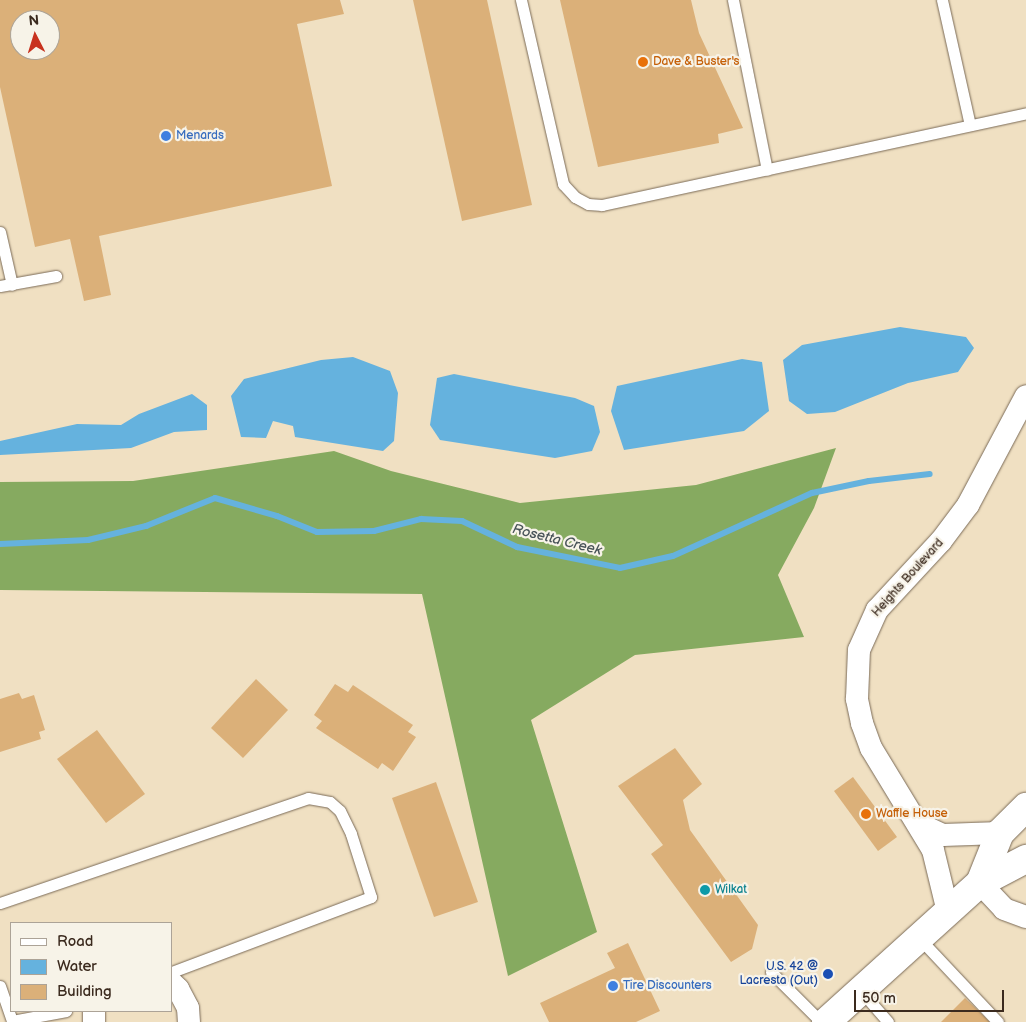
<!DOCTYPE html>
<html>
<head>
<meta charset="utf-8">
<style>
  body { margin:0 }
  #map { position:relative; width:1026px; height:1022px; overflow:hidden; background:#f0e0c2; font-family:"Balsamiq Sans",sans-serif }
  div>[style] { position:absolute }
  .forest>* { inset:0; background:#86aa60 }
  .water>* { inset:0; background:#65b2de }
  .stream>* { height:6px; margin:-3px; padding:0 3px; transform-origin:3px; border-radius:3px; background:#65b2de }
  .building>* { inset:0; background:#dbb079 }
  .roads { filter:drop-shadow(0 0 1px #7a6a57) drop-shadow(0 0 1px #7a6a57) }
  .lane>* { height:11px; margin:-5.5px; padding:0 5.5px; transform-origin:5.5px; border-radius:5.5px; background:#fff }
  .street>* { height:22px; margin:-11px; padding:0 11px; transform-origin:11px; border-radius:11px; background:#fff }
  .primary>* { height:28px; margin:-14px; padding:0 14px; transform-origin:14px; border-radius:14px; background:#fff }
  .dots>* { width:14px; height:14px; translate:-50% -50%; box-sizing:border-box; border:2px solid #f7f3e8; border-radius:50% }
  span { translate:-50% -50%; white-space:nowrap; text-align:center; line-height:1.15; -webkit-text-stroke:4.5px #f7f3e8; paint-order:stroke }
  .food-label { font-size:12px; color:#c56008 }
  .left { translate:0 -50%; text-align:left }
  .shop-label { font-size:12px; color:#366cbe }
  .street-label { font-size:12px; color:#3b2a1e }
  .culture-label { font-size:12px; color:#0d838f }
  .transit-label { font-size:12px; color:#164399 }
  .right { translate:-100% -50%; text-align:right }
  .water-label { font-size:14px; color:#485358; font-style:italic }
  .legend { position:absolute; left:10px; top:922px; width:162px; height:90px; box-sizing:border-box; background:#f7f3e8; border:1px solid #aca397; margin:0; padding:6px 9px; list-style:none; font-size:15px; color:#3b2a1e }
  .legend li { display:flex; align-items:center; gap:10px; height:25px }
  .legend b { width:25px; border:1px solid #aca397 }
  .north { position:absolute; left:10px; top:10px; width:50px; height:50px; box-sizing:border-box; background:#f7f3e8; border:1px solid #aca397; border-radius:50%; rotate:355deg; font-size:14px; font-weight:700; line-height:20px; text-align:center; color:#3b2a1e }
  .north::after { content:''; display:block; margin:auto; width:18px; height:22px; background:#c8321e; clip-path:polygon(50% 0,100% 100%,50% 72%,0 100%) }
  .scale { position:absolute; left:854px; top:990px; width:150px; height:22px; box-sizing:border-box; border:2px solid #3b2a1e; border-top:0; padding-left:6px; font-size:15px; line-height:18px; white-space:nowrap; color:#3b2a1e; -webkit-text-stroke:4px #f7f3e8; paint-order:stroke }
</style>
</head>
<body>
<div id="map">
  <div class="forest">
    <div style="clip-path:polygon(836px 448px,814px 508px,778px 575px,804px 637px,635px 655px,531px 720px,597px 932px,508px 976px,422px 594px,0 590px,0 482px,133px 481px,334px 451px,391px 471px,520px 503px,696px 485px)"></div>
  </div>
  <div class="water">
    <div style="clip-path:polygon(900px 327px,966px 337px,974px 348px,958px 372px,908px 383px,835px 412px,807px 414px,789px 401px,783px 360px,802px 345px)"></div>
    <div style="clip-path:polygon(353px 357px,390px 371px,398px 393px,394px 441px,383px 451px,295px 437px,293px 426px,273px 421px,266px 438px,241px 437px,231px 396px,244px 379px,321px 360px)"></div>
    <div style="clip-path:polygon(742px 359px,762px 362px,769px 411px,744px 431px,624px 450px,611px 411px,617px 386px)"></div>
    <div style="clip-path:polygon(454px 374px,575px 398px,594px 406px,600px 432px,592px 451px,555px 458px,440px 440px,430px 425px,437px 378px)"></div>
    <div style="clip-path:polygon(192px 394px,207px 405px,207px 430px,174px 432px,131px 448px,0 455px,0 441px,77px 424px,121px 425px,139px 414px)"></div>
  </div>
  <div class="stream">
    <div style="left:0;top:544px;width:88px;rotate:-2.6deg"></div>
    <div style="left:88px;top:540px;width:60px;rotate:-13.6deg"></div>
    <div style="left:146px;top:526px;width:74px;rotate:-22.1deg"></div>
    <div style="left:215px;top:498px;width:65px;rotate:16.2deg"></div>
    <div style="left:277px;top:516px;width:43px;rotate:21.8deg"></div>
    <div style="left:317px;top:532px;width:57px;rotate:-1deg"></div>
    <div style="left:374px;top:531px;width:49px;rotate:-14.3deg"></div>
    <div style="left:421px;top:519px;width:41px;rotate:2.8deg"></div>
    <div style="left:462px;top:521px;width:61px;rotate:25.3deg"></div>
    <div style="left:517px;top:547px;width:105px;rotate:11.5deg"></div>
    <div style="left:620px;top:568px;width:54px;rotate:-12.8deg"></div>
    <div style="left:673px;top:556px;width:153px;rotate:-24.4deg"></div>
    <div style="left:812px;top:493px;width:58px;rotate:-11.9deg"></div>
    <div style="left:869px;top:481px;width:61px;rotate:-6.5deg"></div>
  </div>
  <div class="building">
    <div style="clip-path:polygon(evenodd,0 0,340px 0,344px 14px,297px 24px,332px 186px,99px 236px,111px 295px,84px 301px,70px 239px,35px 247px,0 87px,0 0,20px 20px,50px 20px,50px 50px,20px 50px,20px 20px)"></div>
    <div style="clip-path:polygon(413px 0,487px 0,532px 205px,462px 221px)"></div>
    <div style="clip-path:polygon(560px 0,691px 0,699px 33px,743px 128px,718px 134px,719px 143px,598px 167px)"></div>
    <div style="clip-path:polygon(256px 679px,288px 710px,243px 758px,211px 728px)"></div>
    <div style="clip-path:polygon(335px 684px,348px 692px,353px 685px,413px 725px,408px 732px,416px 737px,393px 771px,382px 763px,378px 769px,316px 728px,322px 721px,314px 715px)"></div>
    <div style="clip-path:polygon(19px 693px,22px 699px,34px 695px,45px 730px,39px 732px,41px 739px,0 752px,0 699px)"></div>
    <div style="clip-path:polygon(97px 730px,145px 794px,106px 823px,57px 759px)"></div>
    <div style="clip-path:polygon(675px 748px,702px 784px,683px 800px,690px 830px,758px 925px,752px 949px,731px 962px,651px 854px,663px 845px,618px 786px)"></div>
    <div style="clip-path:polygon(853px 777px,897px 837px,878px 851px,834px 791px)"></div>
    <div style="clip-path:polygon(436px 782px,478px 902px,434px 917px,392px 798px)"></div>
    <div style="clip-path:polygon(628px 943px,660px 1011px,636px 1022px,549px 1022px,540px 1003px,615px 968px,607px 953px)"></div>
    <div style="clip-path:polygon(965px 998px,990px 1022px,941px 1022px)"></div>
  </div>
  <div class="roads">
    <div class="lane">
      <div style="left:521px;top:0;width:189px;rotate:77.1deg"></div>
      <div style="left:563px;top:184px;width:18px;rotate:47deg"></div>
      <div style="left:575px;top:197px;width:15px;rotate:28deg"></div>
      <div style="left:588px;top:204px;width:14px;rotate:4deg"></div>
      <div style="left:602px;top:205px;width:434px;rotate:-12.2deg"></div>
      <div style="left:733px;top:0;width:173px;rotate:78.7deg"></div>
      <div style="left:942px;top:0;width:128px;rotate:77.4deg"></div>
      <div style="left:0;top:232px;width:54px;rotate:77.2deg"></div>
      <div style="left:0;top:286px;width:57px;rotate:-10.1deg"></div>
      <div style="left:0;top:903px;width:325px;rotate:-18.8deg"></div>
      <div style="left:308px;top:798px;width:22px;rotate:10deg"></div>
      <div style="left:330px;top:802px;width:13px;rotate:42deg"></div>
      <div style="left:340px;top:811px;width:25px;rotate:64deg"></div>
      <div style="left:351px;top:834px;width:66px;rotate:72.4deg"></div>
      <div style="left:371px;top:897px;width:214px;rotate:159.4deg"></div>
      <div style="left:920px;top:939px;width:114px;rotate:46.8deg"></div>
      <div style="left:771px;top:972px;width:71px;rotate:45deg"></div>
      <div style="left:0;top:986px;width:37px;rotate:71deg"></div>
      <div style="left:12px;top:1021px;width:55px;rotate:-10.5deg"></div>
      <div style="left:861px;top:991px;width:41px;rotate:48.9deg"></div>
    </div>
    <div class="street">
      <div style="left:919px;top:824px;width:26px;rotate:25deg"></div>
      <div style="left:943px;top:835px;width:57px;rotate:-2deg"></div>
      <div style="left:980px;top:883px;width:35px;rotate:47deg"></div>
      <div style="left:1004px;top:909px;width:23px;rotate:20deg"></div>
      <div style="left:948px;top:912px;width:64px;rotate:-103.6deg"></div>
      <div style="left:933px;top:850px;width:119px;rotate:-121.3deg"></div>
      <div style="left:871px;top:748px;width:27px;rotate:-110deg"></div>
      <div style="left:862px;top:723px;width:25px;rotate:-102deg"></div>
      <div style="left:857px;top:699px;width:49px;rotate:-87.7deg"></div>
      <div style="left:859px;top:650px;width:44px;rotate:-65.8deg"></div>
      <div style="left:877px;top:610px;width:94px;rotate:-47.2deg"></div>
      <div style="left:941px;top:541px;width:45px;rotate:-53.1deg"></div>
      <div style="left:968px;top:505px;width:123px;rotate:-62deg"></div>
      <div style="left:171px;top:982px;width:10px;rotate:45deg"></div>
      <div style="left:178px;top:989px;width:21px;rotate:62deg"></div>
      <div style="left:188px;top:1008px;width:14px;rotate:86deg"></div>
      <div style="left:94px;top:1011px;width:11px;rotate:90deg"></div>
    </div>
    <div class="primary">
      <div style="left:980px;top:883px;width:54px;rotate:-68.2deg"></div>
      <div style="left:1000px;top:833px;width:37px;rotate:-45deg"></div>
      <div style="left:826px;top:1022px;width:207px;rotate:-42.1deg"></div>
      <div style="left:980px;top:883px;width:52px;rotate:-27.6deg"></div>
    </div>
  </div>
  <div class="dots">
    <div style="left:643px;top:62px;background:#e8710a"></div>
    <div style="left:166px;top:136px;background:#3f7fe0"></div>
    <div style="left:866px;top:814px;background:#e8710a"></div>
    <div style="left:705px;top:890px;background:#0f9aa8"></div>
    <div style="left:828px;top:974px;background:#1a4fb4"></div>
    <div style="left:613px;top:986px;background:#3f7fe0"></div>
  </div>
  <div class="food-label">
    <span class="left" style="left:653px;top:62px">Dave &amp; Buster's</span>
    <span class="left" style="left:876px;top:814px">Waffle House</span>
  </div>
  <div class="shop-label">
    <span class="left" style="left:176px;top:136px">Menards</span>
    <span class="left" style="left:623px;top:986px">Tire Discounters</span>
  </div>
  <div class="street-label">
    <span style="left:908px;top:578px;rotate:-48deg">Heights Boulevard</span>
  </div>
  <div class="culture-label">
    <span class="left" style="left:715px;top:890px">Wilkat</span>
  </div>
  <div class="transit-label">
    <span class="right" style="left:818px;top:974px">U.S. 42 @<br>Lacresta (Out)</span>
  </div>
  <div class="water-label">
    <span style="left:557px;top:540px;rotate:14deg">Rosetta Creek</span>
  </div>
  <ul class="legend">
  <li><b style="height:6px;background:#fff"></b>Road</li>
  <li><b style="height:14px;background:#65b2de"></b>Water</li>
  <li><b style="height:14px;background:#dbb079"></b>Building</li>
  </ul>
  <div class="north">N</div>
  <div class="scale">50 m</div>
</div>
</body>
</html>
